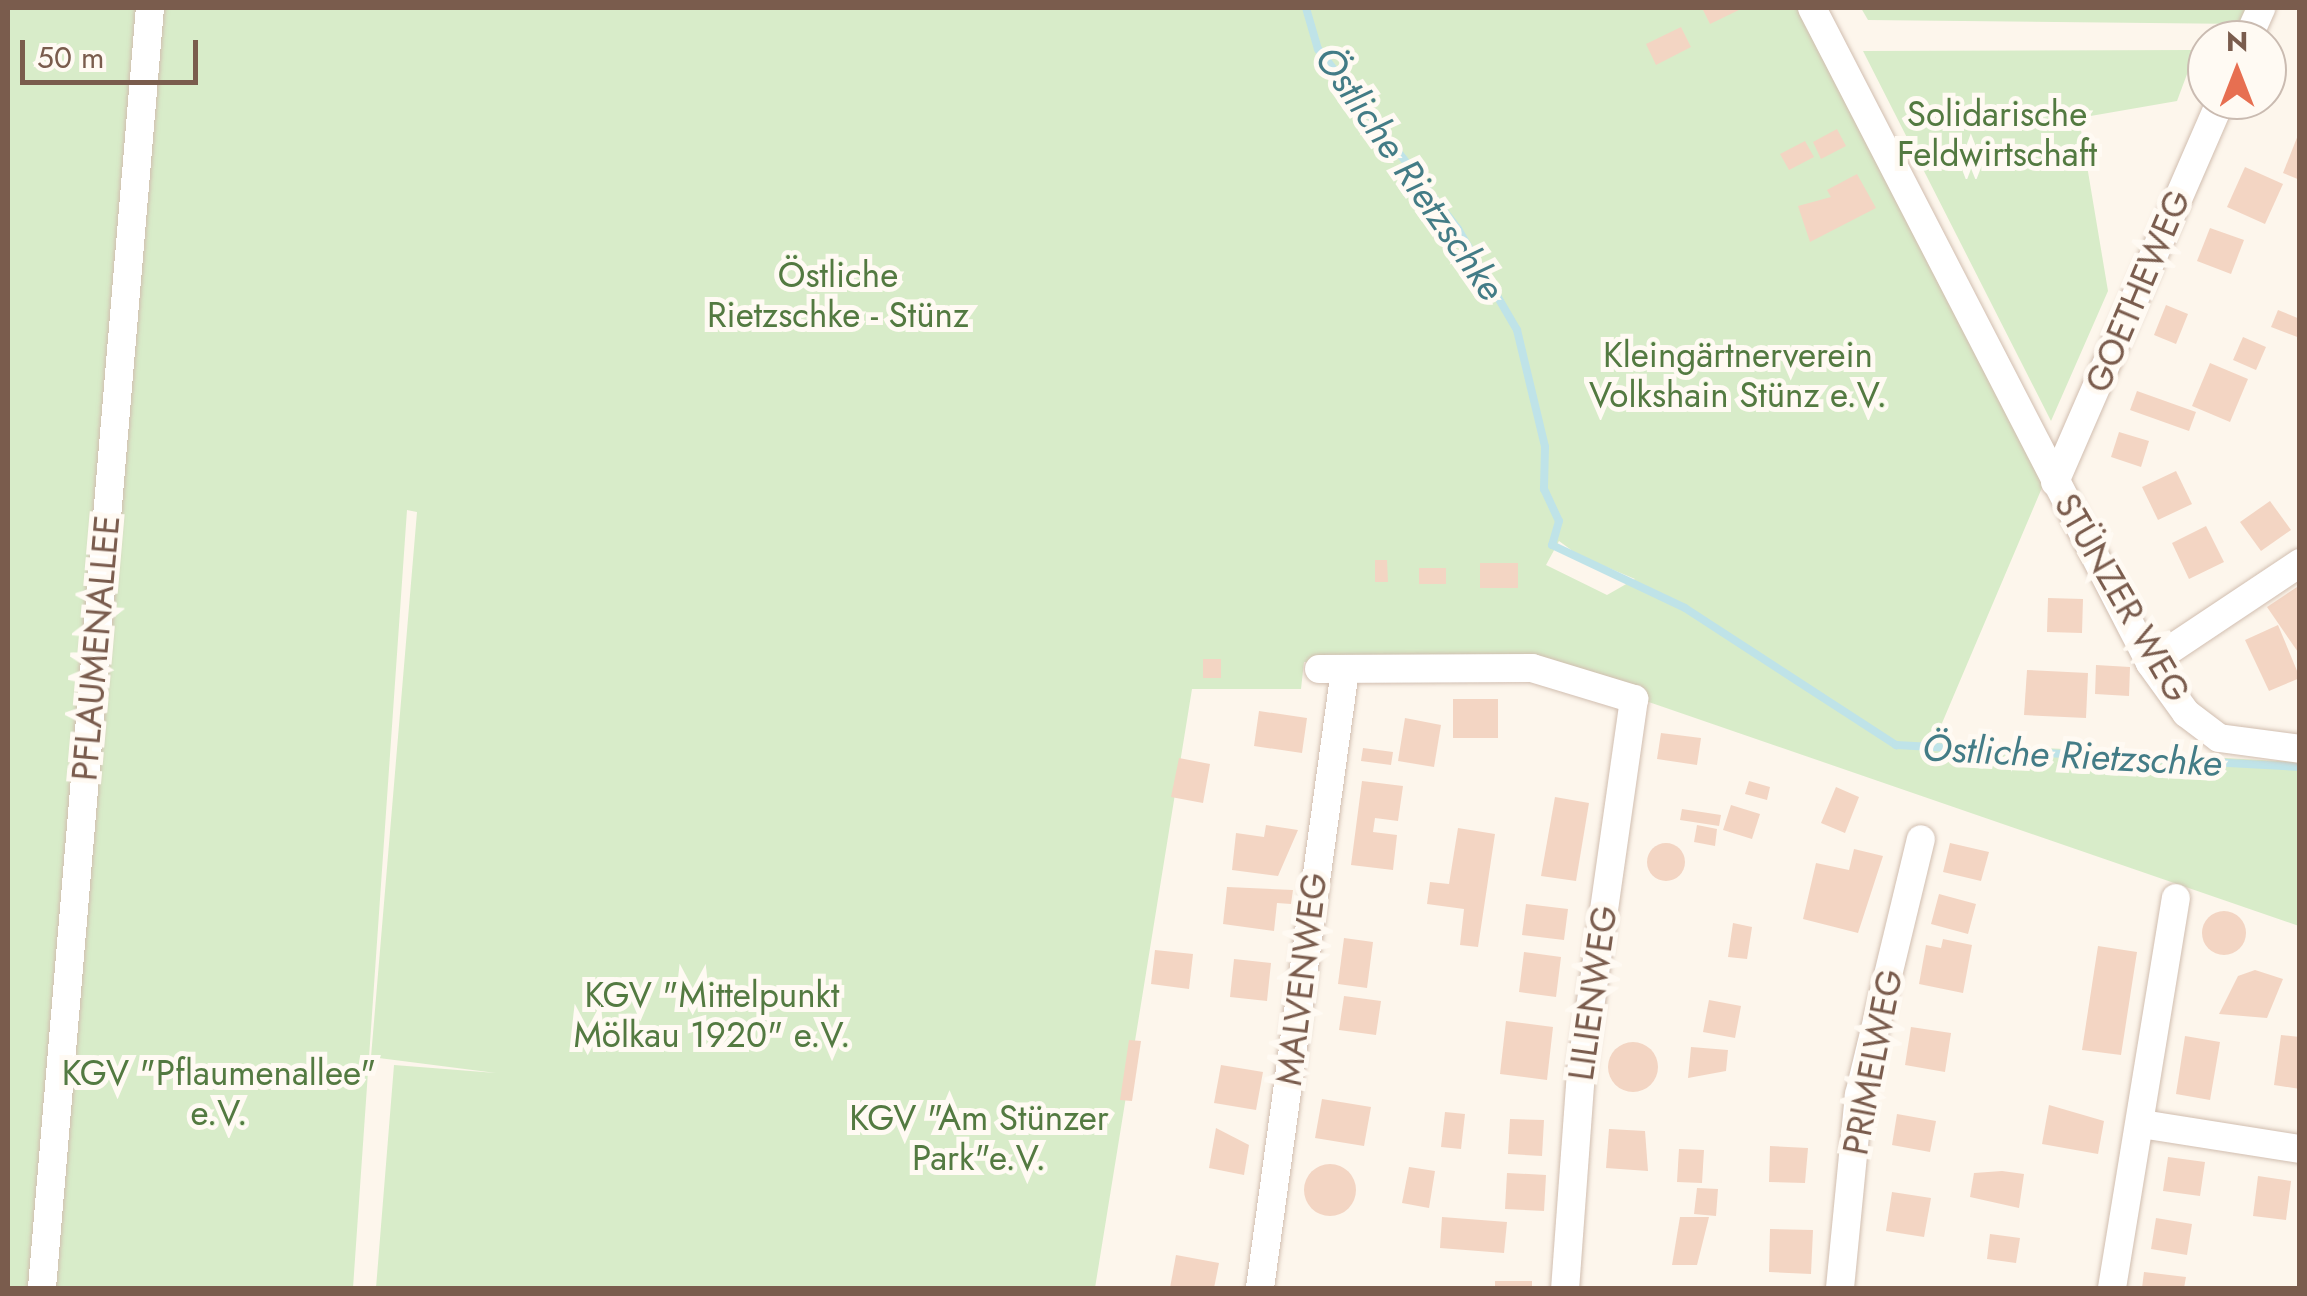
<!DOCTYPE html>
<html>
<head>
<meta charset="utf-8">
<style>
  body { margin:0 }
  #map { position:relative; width:2307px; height:1296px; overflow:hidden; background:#fdf6ec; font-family:Jost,sans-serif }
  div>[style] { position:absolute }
  .green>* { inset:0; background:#d8ecc9 }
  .stream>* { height:8px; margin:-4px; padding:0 4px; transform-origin:4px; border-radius:4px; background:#bfe3e8 }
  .building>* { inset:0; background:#f3d5c3 }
  .round { border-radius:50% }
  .roads { filter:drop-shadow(0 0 2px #d1beb0) drop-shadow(0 0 2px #d1beb0) }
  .minor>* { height:28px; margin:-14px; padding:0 14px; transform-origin:14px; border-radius:14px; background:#fff }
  span { translate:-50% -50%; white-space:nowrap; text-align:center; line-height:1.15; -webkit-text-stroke:10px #fffaf3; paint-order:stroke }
  .park-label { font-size:35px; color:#537a41 }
  .street-label { font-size:35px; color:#7a5c4d }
  .water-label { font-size:38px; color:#437c86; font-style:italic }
  .frame { position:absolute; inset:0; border:10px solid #7a5c4d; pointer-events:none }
  .north { position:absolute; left:2187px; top:20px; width:100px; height:100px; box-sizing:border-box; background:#fffaf3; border:2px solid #cabbb1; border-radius:50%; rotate:0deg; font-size:28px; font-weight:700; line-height:40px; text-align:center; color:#7a5c4d }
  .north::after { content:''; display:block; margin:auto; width:35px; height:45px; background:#e76f51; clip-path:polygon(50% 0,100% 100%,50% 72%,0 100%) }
  .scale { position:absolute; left:20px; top:40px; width:178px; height:45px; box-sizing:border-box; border:5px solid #7a5c4d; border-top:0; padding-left:12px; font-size:30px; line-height:35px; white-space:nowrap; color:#7a5c4d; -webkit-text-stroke:8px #fffaf3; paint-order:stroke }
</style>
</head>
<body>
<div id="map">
  <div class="green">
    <div style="clip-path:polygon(evenodd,8px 8px,1797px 8px,2047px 476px,1934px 742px,2299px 762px,2299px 926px,1524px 659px,1304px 662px,1301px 689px,1192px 689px,1095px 1288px,376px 1288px,394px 1065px,496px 1073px,371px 1057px,417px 512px,407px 510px,353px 1288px,8px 1288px,8px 8px,1559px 541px,1578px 555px,1635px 579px,1607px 595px,1546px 565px,1559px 541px)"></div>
    <div style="clip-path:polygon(1861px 8px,2251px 8px,2244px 24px,1868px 20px)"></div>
    <div style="clip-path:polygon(2196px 50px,2177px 101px,2079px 118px,2108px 291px,2051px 421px,1863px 51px)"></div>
  </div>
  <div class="stream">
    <div style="left:1306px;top:8px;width:43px;rotate:73.7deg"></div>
    <div style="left:1318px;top:49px;width:228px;rotate:52.1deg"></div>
    <div style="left:1458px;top:229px;width:117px;rotate:59.7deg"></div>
    <div style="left:1517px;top:330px;width:120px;rotate:76.5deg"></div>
    <div style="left:1545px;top:447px;width:42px;rotate:91.4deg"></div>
    <div style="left:1544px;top:489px;width:35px;rotate:65deg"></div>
    <div style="left:1559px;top:521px;width:25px;rotate:106deg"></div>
    <div style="left:1552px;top:545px;width:147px;rotate:25.3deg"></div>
    <div style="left:1685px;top:608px;width:252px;rotate:33deg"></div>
    <div style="left:1896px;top:745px;width:405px;rotate:3.1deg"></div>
  </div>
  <div class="building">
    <div style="clip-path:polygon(1702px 8px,1743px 8px,1710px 24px)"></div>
    <div style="clip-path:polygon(1681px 27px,1691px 47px,1656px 65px,1646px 44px)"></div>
    <div style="clip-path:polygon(1837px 129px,1846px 146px,1821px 159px,1813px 142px)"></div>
    <div style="clip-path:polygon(2300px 130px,2300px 180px,2283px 173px)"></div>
    <div style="clip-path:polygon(1805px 141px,1814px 157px,1789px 170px,1780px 154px)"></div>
    <div style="clip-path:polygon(2245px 167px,2283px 184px,2265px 224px,2227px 207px)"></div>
    <div style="clip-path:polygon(1857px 174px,1876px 208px,1810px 242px,1798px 206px,1831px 197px,1827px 190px)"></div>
    <div style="clip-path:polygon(2210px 228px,2244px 240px,2231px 274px,2197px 261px)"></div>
    <div style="clip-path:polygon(2166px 305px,2188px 314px,2176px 344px,2154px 335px)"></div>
    <div style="clip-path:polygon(2278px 310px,2300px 319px,2300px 338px,2271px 327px)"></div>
    <div style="clip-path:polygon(2243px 337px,2266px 347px,2256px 370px,2233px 360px)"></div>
    <div style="clip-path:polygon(2210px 363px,2248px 379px,2230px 422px,2192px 406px)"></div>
    <div style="clip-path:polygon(2137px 391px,2196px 412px,2189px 431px,2130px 410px)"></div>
    <div style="clip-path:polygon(2119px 432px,2149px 441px,2141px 467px,2111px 457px)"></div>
    <div style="clip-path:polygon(2176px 471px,2192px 504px,2158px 520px,2142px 487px)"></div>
    <div style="clip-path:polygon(2270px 501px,2291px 530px,2261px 551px,2240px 522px)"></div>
    <div style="clip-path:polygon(2206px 526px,2224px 562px,2189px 579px,2172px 543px)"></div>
    <div style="clip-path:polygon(1375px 560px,1387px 560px,1388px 582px,1375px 582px)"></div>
    <div style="clip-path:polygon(1480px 563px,1518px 563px,1518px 588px,1480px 588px)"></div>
    <div style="clip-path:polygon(1419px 568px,1446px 568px,1446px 584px,1419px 584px)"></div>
    <div style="clip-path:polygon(2300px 585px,2300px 655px,2267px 607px)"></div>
    <div style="clip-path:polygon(2048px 598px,2083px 599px,2082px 633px,2047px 632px)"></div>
    <div style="clip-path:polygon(2278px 625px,2300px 678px,2269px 691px,2245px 640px)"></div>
    <div style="clip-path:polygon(1203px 659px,1221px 659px,1221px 678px,1203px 678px)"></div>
    <div style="clip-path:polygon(2096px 665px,2130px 667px,2129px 696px,2095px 694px)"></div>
    <div style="clip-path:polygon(2027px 670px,2088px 673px,2086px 718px,2024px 715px)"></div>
    <div style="clip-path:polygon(1453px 699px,1498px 699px,1498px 738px,1453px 738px)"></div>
    <div style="clip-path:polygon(1259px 711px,1307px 718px,1302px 753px,1254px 746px)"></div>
    <div style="clip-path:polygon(1405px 718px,1441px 725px,1434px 767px,1398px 761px)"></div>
    <div style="clip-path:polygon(1661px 733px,1701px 738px,1697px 765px,1657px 759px)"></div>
    <div style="clip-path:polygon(1363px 748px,1393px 752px,1391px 765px,1361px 761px)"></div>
    <div style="clip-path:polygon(1179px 758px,1210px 764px,1203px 803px,1171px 797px)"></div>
    <div style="clip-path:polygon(1362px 781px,1403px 786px,1398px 821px,1375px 818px,1373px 832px,1397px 835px,1393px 870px,1351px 865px)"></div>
    <div style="clip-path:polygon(1749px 781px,1770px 787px,1767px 800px,1745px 794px)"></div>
    <div style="clip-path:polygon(1836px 787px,1859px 797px,1845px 833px,1821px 823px)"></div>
    <div style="clip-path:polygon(1555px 797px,1589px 803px,1576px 881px,1541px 876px)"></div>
    <div style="clip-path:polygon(1731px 805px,1760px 814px,1752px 839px,1723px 830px)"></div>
    <div style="clip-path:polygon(1682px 809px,1721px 815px,1719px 826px,1680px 820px)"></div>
    <div style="clip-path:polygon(1266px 825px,1298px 830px,1278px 876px,1232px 870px,1236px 833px,1264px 837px)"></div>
    <div style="clip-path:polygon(1697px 825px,1717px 829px,1715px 846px,1694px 842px)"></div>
    <div style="clip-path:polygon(1458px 828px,1495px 834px,1478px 947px,1460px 945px,1464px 909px,1427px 904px,1430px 882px,1449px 884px)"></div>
    <div class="round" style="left:1647px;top:843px;width:38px;height:38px"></div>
    <div style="clip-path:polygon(1950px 843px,1989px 852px,1981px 881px,1943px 872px)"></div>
    <div style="clip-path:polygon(1854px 849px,1883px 856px,1858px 933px,1803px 919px,1816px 863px,1849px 870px)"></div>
    <div style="clip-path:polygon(1227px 887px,1293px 890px,1291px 904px,1277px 903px,1274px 931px,1223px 924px)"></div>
    <div style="clip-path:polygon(1939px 894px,1976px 904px,1968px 934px,1931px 924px)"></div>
    <div style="clip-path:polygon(1526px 904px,1568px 909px,1564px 940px,1522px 935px)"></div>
    <div class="round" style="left:2202px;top:911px;width:44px;height:44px"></div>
    <div style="clip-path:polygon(1733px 923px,1752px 927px,1747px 959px,1728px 957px)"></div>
    <div style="clip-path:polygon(1344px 938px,1373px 942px,1367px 988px,1338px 984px)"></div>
    <div style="clip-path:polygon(1943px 939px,1972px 945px,1963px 993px,1919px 984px,1926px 945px,1941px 948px)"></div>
    <div style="clip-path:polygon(2098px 946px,2137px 952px,2121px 1055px,2082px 1050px)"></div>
    <div style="clip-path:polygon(1155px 950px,1193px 954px,1189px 989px,1151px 984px)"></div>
    <div style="clip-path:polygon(1524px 952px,1561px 957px,1556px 997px,1519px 992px)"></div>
    <div style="clip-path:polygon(1234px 959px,1271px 963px,1267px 1001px,1230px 997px)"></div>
    <div style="clip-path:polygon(2255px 970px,2283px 979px,2267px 1018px,2219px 1014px,2238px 976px)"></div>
    <div style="clip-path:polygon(1344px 996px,1381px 1001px,1376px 1035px,1339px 1030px)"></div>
    <div style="clip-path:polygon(1709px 1000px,1741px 1006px,1735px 1038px,1703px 1032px)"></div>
    <div style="clip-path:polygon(1506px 1021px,1553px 1027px,1547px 1080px,1500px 1074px)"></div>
    <div style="clip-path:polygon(1911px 1027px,1951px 1033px,1945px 1072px,1905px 1065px)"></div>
    <div style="clip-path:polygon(2281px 1035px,2300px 1037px,2300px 1089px,2274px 1085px)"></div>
    <div style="clip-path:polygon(2185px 1036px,2220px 1042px,2210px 1100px,2176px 1094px)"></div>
    <div style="clip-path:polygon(1129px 1040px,1141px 1041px,1132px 1101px,1120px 1100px)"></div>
    <div class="round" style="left:1608px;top:1042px;width:50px;height:50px"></div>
    <div style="clip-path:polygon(1691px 1047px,1728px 1050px,1726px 1071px,1688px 1078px)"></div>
    <div style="clip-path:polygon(1221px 1065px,1263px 1072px,1256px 1110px,1214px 1103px)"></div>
    <div style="clip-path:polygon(1322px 1099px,1371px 1107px,1364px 1146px,1315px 1138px)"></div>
    <div style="clip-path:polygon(2049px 1105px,2104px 1121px,2098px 1154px,2042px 1144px)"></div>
    <div style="clip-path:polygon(1445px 1112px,1465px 1114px,1461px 1149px,1441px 1147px)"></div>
    <div style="clip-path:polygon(1897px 1114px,1936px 1121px,1930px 1152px,1892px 1145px)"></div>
    <div style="clip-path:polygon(1510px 1119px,1544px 1120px,1542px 1156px,1508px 1154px)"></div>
    <div style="clip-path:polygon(1216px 1128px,1249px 1145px,1244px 1175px,1209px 1168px)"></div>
    <div style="clip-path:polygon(1609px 1129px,1645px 1131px,1648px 1171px,1606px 1168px)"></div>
    <div style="clip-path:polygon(1770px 1146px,1808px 1148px,1805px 1183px,1769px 1182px)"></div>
    <div style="clip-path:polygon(1679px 1149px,1704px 1150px,1702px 1183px,1677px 1182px)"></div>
    <div style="clip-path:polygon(2168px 1157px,2205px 1162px,2200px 1196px,2163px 1191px)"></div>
    <div class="round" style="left:1304px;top:1164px;width:52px;height:52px"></div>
    <div style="clip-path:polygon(1409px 1167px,1435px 1171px,1429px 1208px,1402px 1203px)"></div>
    <div style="clip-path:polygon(2002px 1171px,2024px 1174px,2019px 1208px,1970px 1197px,1974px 1173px)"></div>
    <div style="clip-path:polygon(1507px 1173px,1546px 1175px,1544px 1211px,1505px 1209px)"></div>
    <div style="clip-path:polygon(2258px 1176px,2291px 1181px,2286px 1220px,2253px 1216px)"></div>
    <div style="clip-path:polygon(1697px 1188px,1718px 1189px,1716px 1216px,1694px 1214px)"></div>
    <div style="clip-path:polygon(1892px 1192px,1931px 1198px,1924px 1237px,1886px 1231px)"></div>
    <div style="clip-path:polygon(1442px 1217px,1507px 1222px,1504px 1253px,1440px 1248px)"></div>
    <div style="clip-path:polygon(1680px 1217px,1709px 1217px,1697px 1265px,1672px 1265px)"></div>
    <div style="clip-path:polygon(2156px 1218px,2192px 1224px,2187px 1255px,2151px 1249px)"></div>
    <div style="clip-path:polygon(1770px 1229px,1813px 1230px,1811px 1274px,1769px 1272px)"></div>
    <div style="clip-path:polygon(1990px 1234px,2020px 1238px,2016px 1263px,1987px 1259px)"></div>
    <div style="clip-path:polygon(1176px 1255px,1219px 1263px,1214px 1288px,1170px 1288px)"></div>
    <div style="clip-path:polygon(2144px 1272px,2186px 1277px,2184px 1288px,2142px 1288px)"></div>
    <div style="clip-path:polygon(1495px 1281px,1532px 1281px,1532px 1288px,1495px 1288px)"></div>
  </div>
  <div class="roads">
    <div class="minor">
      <div style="left:1812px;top:8px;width:737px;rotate:62.7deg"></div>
      <div style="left:2150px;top:663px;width:62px;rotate:54.2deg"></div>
      <div style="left:2186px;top:713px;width:41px;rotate:37.1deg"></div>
      <div style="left:2219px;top:738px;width:82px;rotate:7.7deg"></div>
      <div style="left:2247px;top:40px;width:35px;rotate:-66deg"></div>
      <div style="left:2055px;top:482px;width:417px;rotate:-66.5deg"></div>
      <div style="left:2150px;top:663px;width:180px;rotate:-33.7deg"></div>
      <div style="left:1319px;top:669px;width:213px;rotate:-0.3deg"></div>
      <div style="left:1532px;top:668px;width:107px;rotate:16.9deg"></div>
      <div style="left:1634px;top:699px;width:377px;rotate:98.1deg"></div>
      <div style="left:1581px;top:1072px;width:217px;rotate:94.2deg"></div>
      <div style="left:2142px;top:1124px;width:160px;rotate:9deg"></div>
      <div style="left:42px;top:1288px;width:1285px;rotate:-85.18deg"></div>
      <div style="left:1260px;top:1288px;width:624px;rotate:-82.17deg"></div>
      <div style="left:1840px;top:1288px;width:194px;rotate:-84.4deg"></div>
      <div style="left:1859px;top:1095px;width:263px;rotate:-76.4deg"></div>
      <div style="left:2112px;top:1288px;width:395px;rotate:-80.7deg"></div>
    </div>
  </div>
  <div class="park-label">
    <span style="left:1997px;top:134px">Solidarische<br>Feldwirtschaft</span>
    <span style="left:838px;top:295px">Östliche<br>Rietzschke - Stünz</span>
    <span style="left:1738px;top:375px">Kleingärtnerverein<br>Volkshain Stünz e.V.</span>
    <span style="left:712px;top:1015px">KGV "Mittelpunkt<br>Mölkau 1920" e.V.</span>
    <span style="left:219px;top:1093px">KGV "Pflaumenallee"<br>e.V.</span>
    <span style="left:979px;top:1138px">KGV "Am Stünzer<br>Park"e.V.</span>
  </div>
  <div class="street-label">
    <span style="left:2138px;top:291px;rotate:-67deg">GOETHEWEG</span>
    <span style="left:2122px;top:598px;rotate:60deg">STÜNZER WEG</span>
    <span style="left:96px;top:648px;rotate:-85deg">PFLAUMENALLEE</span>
    <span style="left:1302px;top:979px;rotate:-83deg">MALVENWEG</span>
    <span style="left:1593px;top:993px;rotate:-82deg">LILIENWEG</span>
    <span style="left:1873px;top:1062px;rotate:-79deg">PRIMELWEG</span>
  </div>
  <div class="water-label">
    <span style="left:1410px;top:173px;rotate:55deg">Östliche Rietzschke</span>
    <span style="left:2072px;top:755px;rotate:3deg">Östliche Rietzschke</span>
  </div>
  <div class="frame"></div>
  <div class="north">N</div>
  <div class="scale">50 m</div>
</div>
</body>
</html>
